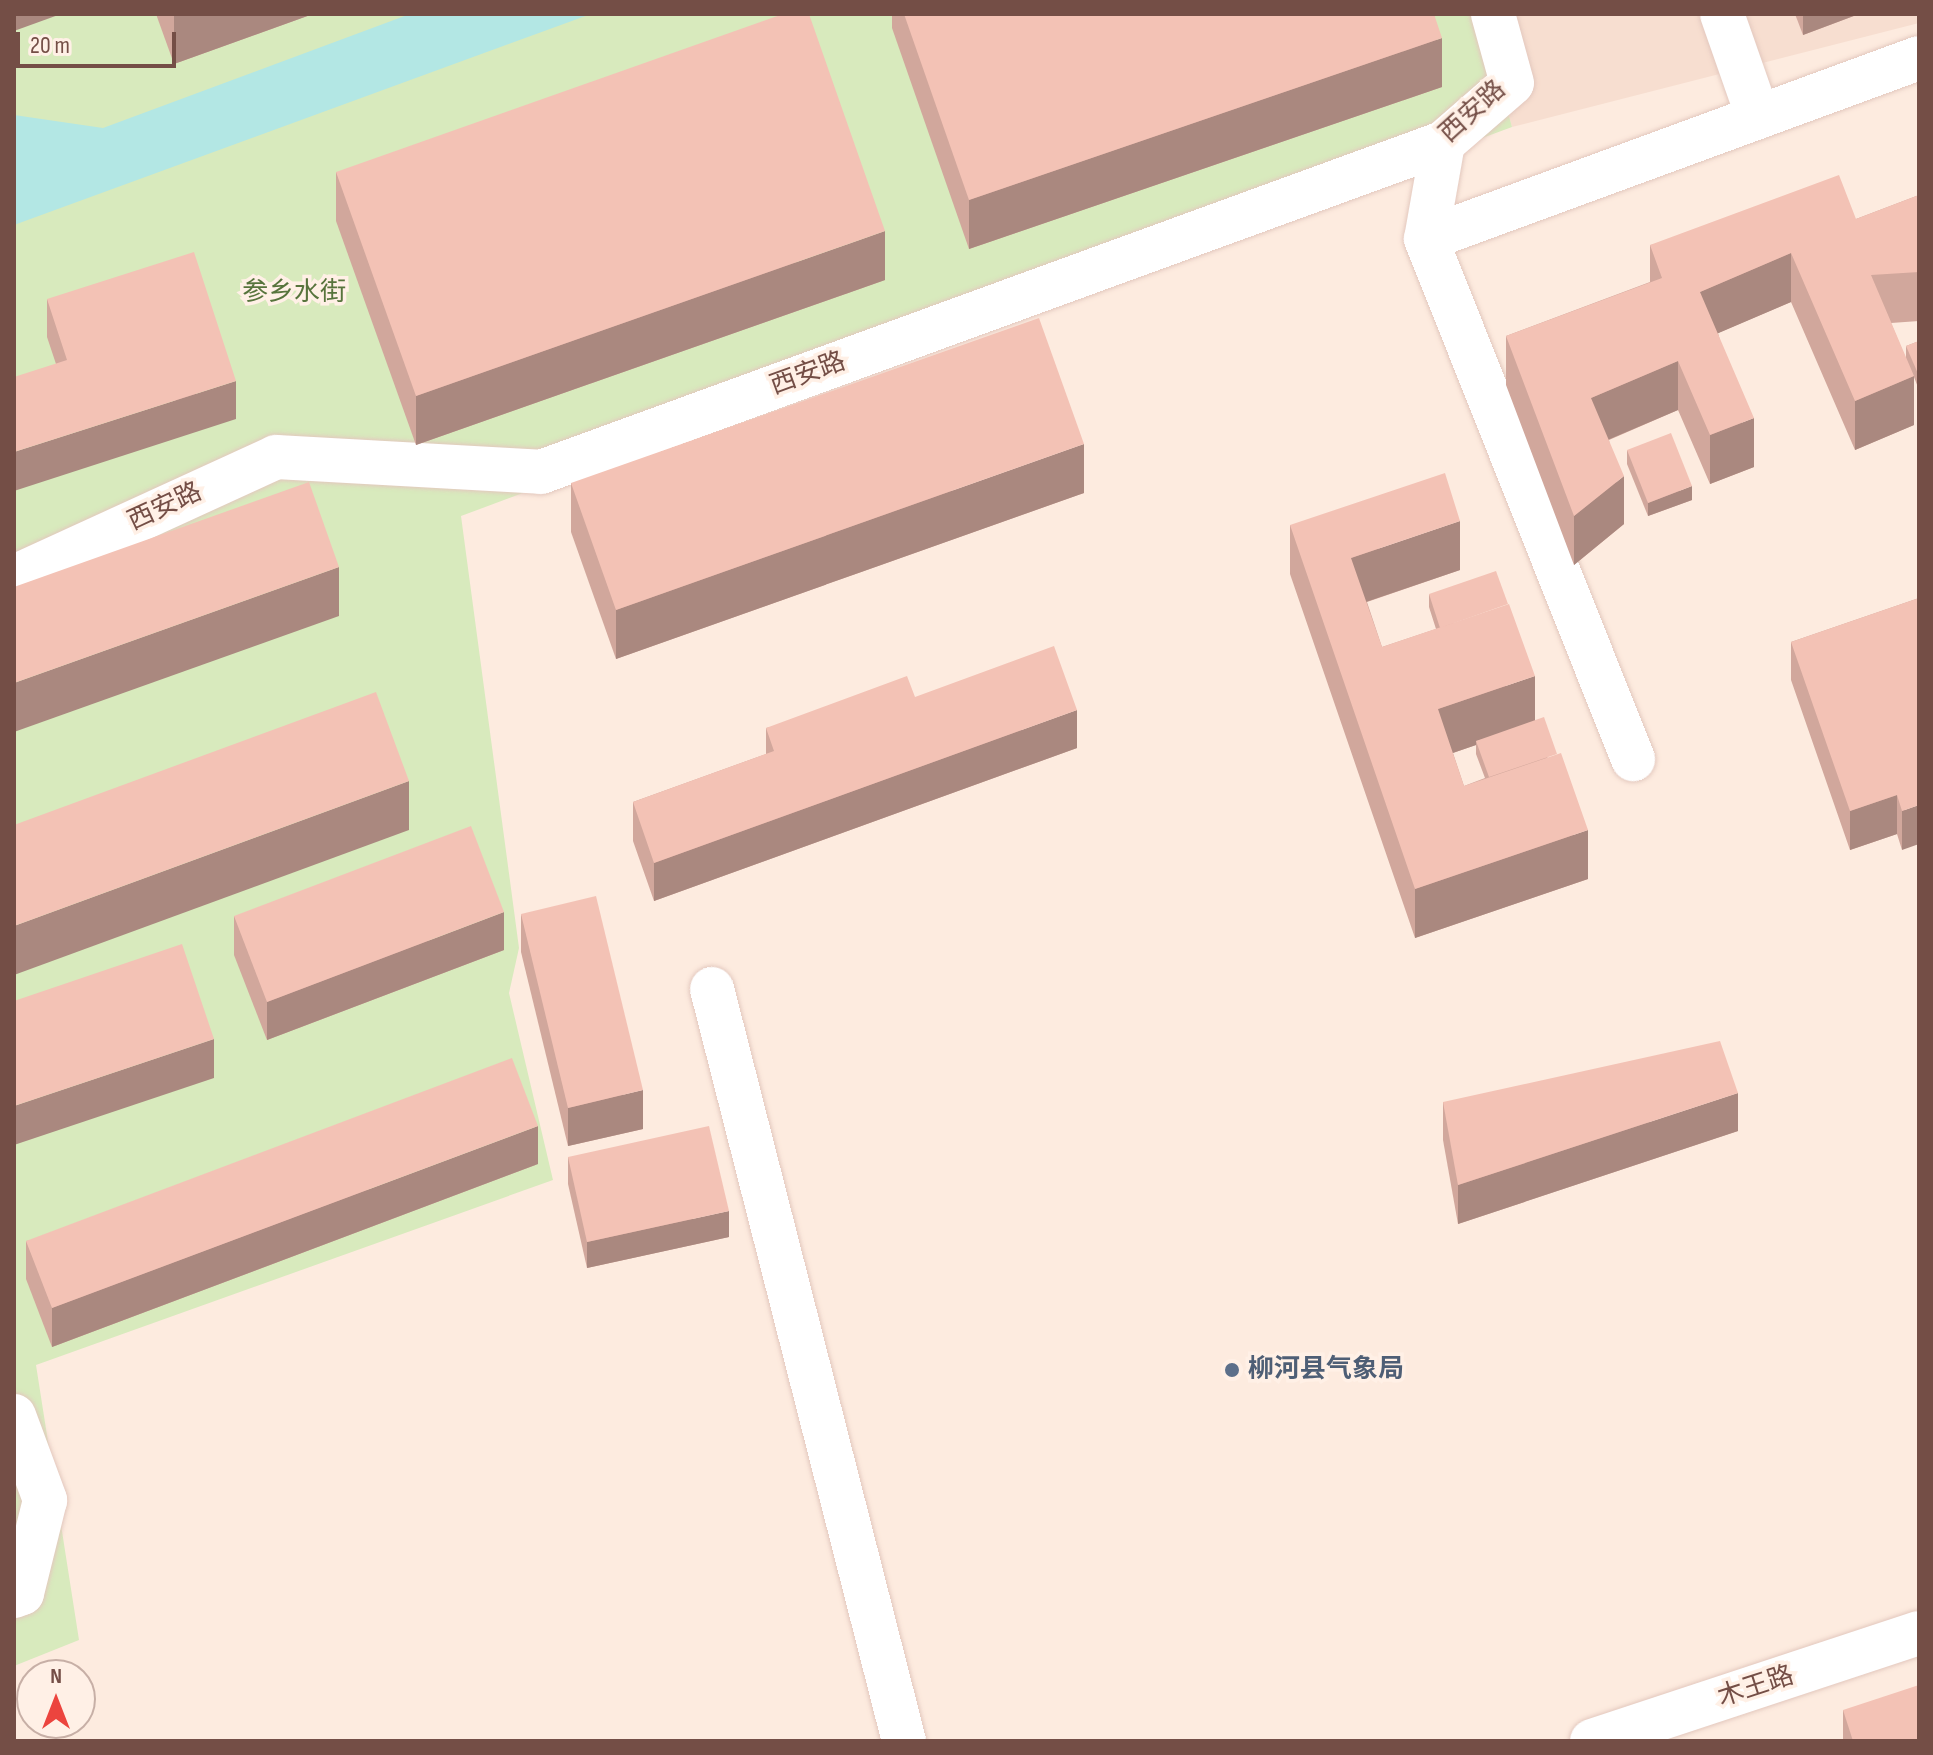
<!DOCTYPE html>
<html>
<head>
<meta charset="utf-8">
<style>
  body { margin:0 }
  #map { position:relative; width:1933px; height:1755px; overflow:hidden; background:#fdebdf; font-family:"Sofia Sans Condensed","Noto Sans SC",sans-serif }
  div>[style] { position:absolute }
  .residential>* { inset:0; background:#f7ded0 }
  .green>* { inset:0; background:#d8eabd }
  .water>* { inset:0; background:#b3e7e4 }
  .roads { filter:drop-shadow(0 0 2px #e3c8be) drop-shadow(0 0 2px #e3c8be) }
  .minor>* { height:44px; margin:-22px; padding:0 22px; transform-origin:22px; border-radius:22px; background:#fff }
  .wall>* { inset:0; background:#d1a79c }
  .shaded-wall>* { inset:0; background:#aa887f }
  .building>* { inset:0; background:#f3c2b5 }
  .dots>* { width:22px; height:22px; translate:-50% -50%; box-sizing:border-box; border:4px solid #fff0e6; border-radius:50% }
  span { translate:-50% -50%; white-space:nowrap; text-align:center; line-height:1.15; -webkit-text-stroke:7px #fff0e6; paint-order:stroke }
  .street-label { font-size:26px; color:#744e46 }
  .park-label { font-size:26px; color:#57743c }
  .service-label { font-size:26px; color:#4e5e75; font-weight:700 }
  .left { translate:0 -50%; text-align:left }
  .frame { position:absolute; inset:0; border:16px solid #744e46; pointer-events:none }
  .north { position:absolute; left:16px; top:1659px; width:80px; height:80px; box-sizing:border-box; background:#fff0e6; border:2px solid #c7afa6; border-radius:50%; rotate:0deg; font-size:22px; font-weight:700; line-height:32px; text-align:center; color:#744e46 }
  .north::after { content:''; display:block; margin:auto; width:28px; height:36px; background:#ec443e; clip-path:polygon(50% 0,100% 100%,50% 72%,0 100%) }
  .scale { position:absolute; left:16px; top:32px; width:160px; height:36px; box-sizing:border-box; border:4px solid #744e46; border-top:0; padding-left:10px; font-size:24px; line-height:28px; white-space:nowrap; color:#744e46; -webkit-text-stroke:6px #fff0e6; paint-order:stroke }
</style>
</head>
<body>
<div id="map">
  <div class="residential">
    <div style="clip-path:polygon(1482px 14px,1919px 14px,1919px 23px,1512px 127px)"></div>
  </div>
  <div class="green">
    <div style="clip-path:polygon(14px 14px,1482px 14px,1512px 127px,461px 516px,519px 948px,509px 993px,553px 1180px,36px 1365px,79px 1640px,14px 1666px)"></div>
  </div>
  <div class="water">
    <div style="clip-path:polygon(410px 14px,591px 14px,14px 225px,14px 115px,103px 128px)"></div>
  </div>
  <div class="roads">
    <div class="minor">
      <div style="left:1722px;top:14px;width:109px;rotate:70.7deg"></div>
      <div style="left:1443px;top:143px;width:97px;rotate:100deg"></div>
      <div style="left:1426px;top:239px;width:560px;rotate:68.29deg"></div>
      <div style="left:1426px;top:239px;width:525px;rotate:-20.16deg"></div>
      <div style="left:14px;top:577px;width:288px;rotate:-24.6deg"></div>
      <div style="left:276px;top:457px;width:265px;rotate:3.2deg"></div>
      <div style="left:541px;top:472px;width:960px;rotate:-20.04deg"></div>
      <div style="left:1443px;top:143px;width:91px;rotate:-41deg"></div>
      <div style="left:1512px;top:83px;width:72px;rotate:-105.4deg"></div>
      <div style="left:712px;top:989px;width:776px;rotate:75.68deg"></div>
      <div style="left:14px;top:1416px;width:90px;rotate:69.7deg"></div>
      <div style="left:45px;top:1500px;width:96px;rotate:103.9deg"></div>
      <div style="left:22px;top:1593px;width:9px;rotate:159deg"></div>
      <div style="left:1592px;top:1741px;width:344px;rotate:-18.3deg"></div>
    </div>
  </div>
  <div class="wall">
    <div style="clip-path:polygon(156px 14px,313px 14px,174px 64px)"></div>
    <div style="clip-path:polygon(892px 14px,1434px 14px,1442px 87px,969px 249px,892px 28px)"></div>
    <div style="clip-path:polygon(1795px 14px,1859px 14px,1803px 35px)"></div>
    <div style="clip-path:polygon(336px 172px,885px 280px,416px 445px,336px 221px)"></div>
    <div style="clip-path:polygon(1919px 195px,1919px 321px,1891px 323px,1906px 359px,1906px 346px,1919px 341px,1919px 390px,1914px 377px,1914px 425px,1855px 450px,1791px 302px,1718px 333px,1754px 467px,1710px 484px,1678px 410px,1609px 440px,1624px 524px,1574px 565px,1506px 385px,1506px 336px,1650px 282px,1650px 245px,1856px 219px)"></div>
    <div style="clip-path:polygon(47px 299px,236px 419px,56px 364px,47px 337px)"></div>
    <div style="clip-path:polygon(1627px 450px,1692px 500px,1648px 516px,1627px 464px)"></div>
    <div style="clip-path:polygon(571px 483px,1084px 493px,616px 659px,571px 532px)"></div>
    <div style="clip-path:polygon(evenodd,1290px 525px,1460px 570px,1367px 602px,1382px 647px,1436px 629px,1429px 607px,1429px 594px,1535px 720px,1588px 879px,1415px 938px,1290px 574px,1290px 525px,1476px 745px,1476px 754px,1485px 778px,1464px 786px,1453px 753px,1476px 745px)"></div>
    <div style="clip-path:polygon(1919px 598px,1902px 850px,1897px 834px,1850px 850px,1791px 680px,1791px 642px)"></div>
    <div style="clip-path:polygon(915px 697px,1077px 748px,654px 901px,633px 841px,633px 802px,766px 754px,766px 728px)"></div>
    <div style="clip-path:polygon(521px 914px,643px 1129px,568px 1146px,521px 952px)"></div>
    <div style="clip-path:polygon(234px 916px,504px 950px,267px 1040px,234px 955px)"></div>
    <div style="clip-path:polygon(1443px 1102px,1738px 1131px,1458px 1224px,1443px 1140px)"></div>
    <div style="clip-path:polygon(568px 1157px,729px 1237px,587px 1268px,568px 1184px)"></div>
    <div style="clip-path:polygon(538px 1164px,52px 1347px,26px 1279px,26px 1241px)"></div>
    <div style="clip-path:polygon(1843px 1710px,1919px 1741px,1843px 1741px)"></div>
  </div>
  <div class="shaded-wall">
    <div style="clip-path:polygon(14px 14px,61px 14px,14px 31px)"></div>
    <div style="clip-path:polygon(177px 14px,313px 14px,174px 64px,174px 15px)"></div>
    <div style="clip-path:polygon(1803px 14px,1859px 14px,1803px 35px)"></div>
    <div style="clip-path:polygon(1442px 38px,1442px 87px,969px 249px,969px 200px)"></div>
    <div style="clip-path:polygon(885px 231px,885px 280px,416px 445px,416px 396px)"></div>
    <div style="clip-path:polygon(1791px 253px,1791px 302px,1700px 341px,1700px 292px)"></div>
    <div style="clip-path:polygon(1678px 361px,1678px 410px,1591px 447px,1591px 398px)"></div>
    <div style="clip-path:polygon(1914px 376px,1914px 425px,1855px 450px,1855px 401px)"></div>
    <div style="clip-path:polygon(236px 381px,236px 419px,14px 491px,14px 452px)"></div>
    <div style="clip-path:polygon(1754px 418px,1754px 467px,1710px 484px,1710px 435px)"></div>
    <div style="clip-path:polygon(1084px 444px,1084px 493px,616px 659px,616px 610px)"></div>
    <div style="clip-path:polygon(1624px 476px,1624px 524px,1574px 565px,1574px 516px)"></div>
    <div style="clip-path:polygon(1692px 486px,1692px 500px,1648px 516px,1648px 503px)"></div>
    <div style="clip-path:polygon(1460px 521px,1460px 570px,1351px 607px,1351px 558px)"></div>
    <div style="clip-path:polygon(339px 567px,339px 616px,14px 732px,14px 683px)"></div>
    <div style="clip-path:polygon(1535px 676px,1535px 725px,1476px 741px,1476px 745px,1438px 758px,1438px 709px)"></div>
    <div style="clip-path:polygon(1077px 710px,1077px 748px,654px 901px,654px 863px)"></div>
    <div style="clip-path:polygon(409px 781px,409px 830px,14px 975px,14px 926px)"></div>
    <div style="clip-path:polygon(1897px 795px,1897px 834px,1850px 850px,1850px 811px)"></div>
    <div style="clip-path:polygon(1919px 805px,1919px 844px,1902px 850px,1902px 811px)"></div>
    <div style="clip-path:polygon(1588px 830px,1588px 879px,1415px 938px,1415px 889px)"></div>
    <div style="clip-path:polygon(504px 912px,504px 950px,267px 1040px,267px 1002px)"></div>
    <div style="clip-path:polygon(214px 1039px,214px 1078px,14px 1145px,14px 1106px)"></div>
    <div style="clip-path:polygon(643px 1090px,643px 1129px,568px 1146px,568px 1108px)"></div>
    <div style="clip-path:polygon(1738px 1093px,1738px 1131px,1458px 1224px,1458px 1185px)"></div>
    <div style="clip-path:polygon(538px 1126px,538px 1164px,52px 1347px,52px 1308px)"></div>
    <div style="clip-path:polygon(729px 1211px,729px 1237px,587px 1268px,587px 1242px)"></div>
  </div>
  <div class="building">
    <div style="clip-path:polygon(783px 14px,809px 14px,885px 231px,416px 396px,336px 172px)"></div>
    <div style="clip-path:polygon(904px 14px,1434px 14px,1442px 38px,969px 200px)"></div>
    <div style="clip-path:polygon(1839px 175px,1856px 219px,1919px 195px,1919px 272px,1871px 275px,1914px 376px,1855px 401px,1791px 253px,1700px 292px,1754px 418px,1710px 435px,1678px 361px,1591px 398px,1624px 476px,1574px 516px,1506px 336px,1662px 278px,1650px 245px)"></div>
    <div style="clip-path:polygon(194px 252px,236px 381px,14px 452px,14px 377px,67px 360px,47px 299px)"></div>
    <div style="clip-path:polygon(1039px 318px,1084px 444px,616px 610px,571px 483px)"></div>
    <div style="clip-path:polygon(1919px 341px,1919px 376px,1906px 346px)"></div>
    <div style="clip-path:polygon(1671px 433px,1692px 486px,1648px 503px,1627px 450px)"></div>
    <div style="clip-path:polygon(1445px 473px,1460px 521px,1351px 558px,1382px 647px,1509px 604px,1535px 676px,1438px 709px,1464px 786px,1561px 753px,1588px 830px,1415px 889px,1290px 525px)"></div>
    <div style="clip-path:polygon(309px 482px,339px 567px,14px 683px,14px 587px)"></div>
    <div style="clip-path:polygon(1496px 571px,1508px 604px,1440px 628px,1429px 594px)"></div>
    <div style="clip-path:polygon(1919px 598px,1919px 805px,1902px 811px,1897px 795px,1850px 811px,1791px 642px)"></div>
    <div style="clip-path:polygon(1054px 646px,1077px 710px,654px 863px,633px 802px,774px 751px,766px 728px,907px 676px,915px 697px)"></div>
    <div style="clip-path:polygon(376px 692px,409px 781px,14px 926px,14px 825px)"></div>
    <div style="clip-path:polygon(1544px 717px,1557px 754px,1489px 777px,1476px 741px)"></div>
    <div style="clip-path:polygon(471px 826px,504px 912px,267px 1002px,234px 916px)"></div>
    <div style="clip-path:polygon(596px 896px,643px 1090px,568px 1108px,521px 914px)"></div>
    <div style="clip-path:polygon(182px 944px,214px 1039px,14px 1106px,14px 1001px)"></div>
    <div style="clip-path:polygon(1720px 1041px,1738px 1093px,1458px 1185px,1443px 1102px)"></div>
    <div style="clip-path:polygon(512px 1058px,538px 1126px,52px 1308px,26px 1241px)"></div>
    <div style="clip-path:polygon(709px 1126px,729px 1211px,587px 1242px,568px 1157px)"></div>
    <div style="clip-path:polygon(1919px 1685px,1919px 1741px,1853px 1741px,1843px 1710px)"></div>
  </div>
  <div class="dots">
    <div style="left:1232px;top:1370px;background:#5c6f8a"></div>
  </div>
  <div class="street-label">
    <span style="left:1473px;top:112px;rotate:-42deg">西安路</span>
    <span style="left:808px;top:374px;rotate:-20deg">西安路</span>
    <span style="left:165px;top:507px;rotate:-25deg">西安路</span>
    <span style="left:1756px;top:1687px;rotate:-18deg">木王路</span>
  </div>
  <div class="park-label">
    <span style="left:294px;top:293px">参乡水街</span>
  </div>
  <div class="service-label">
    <span class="left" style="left:1248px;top:1370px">柳河县气象局</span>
  </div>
  <div class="frame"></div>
  <div class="north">N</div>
  <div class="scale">20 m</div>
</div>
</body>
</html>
